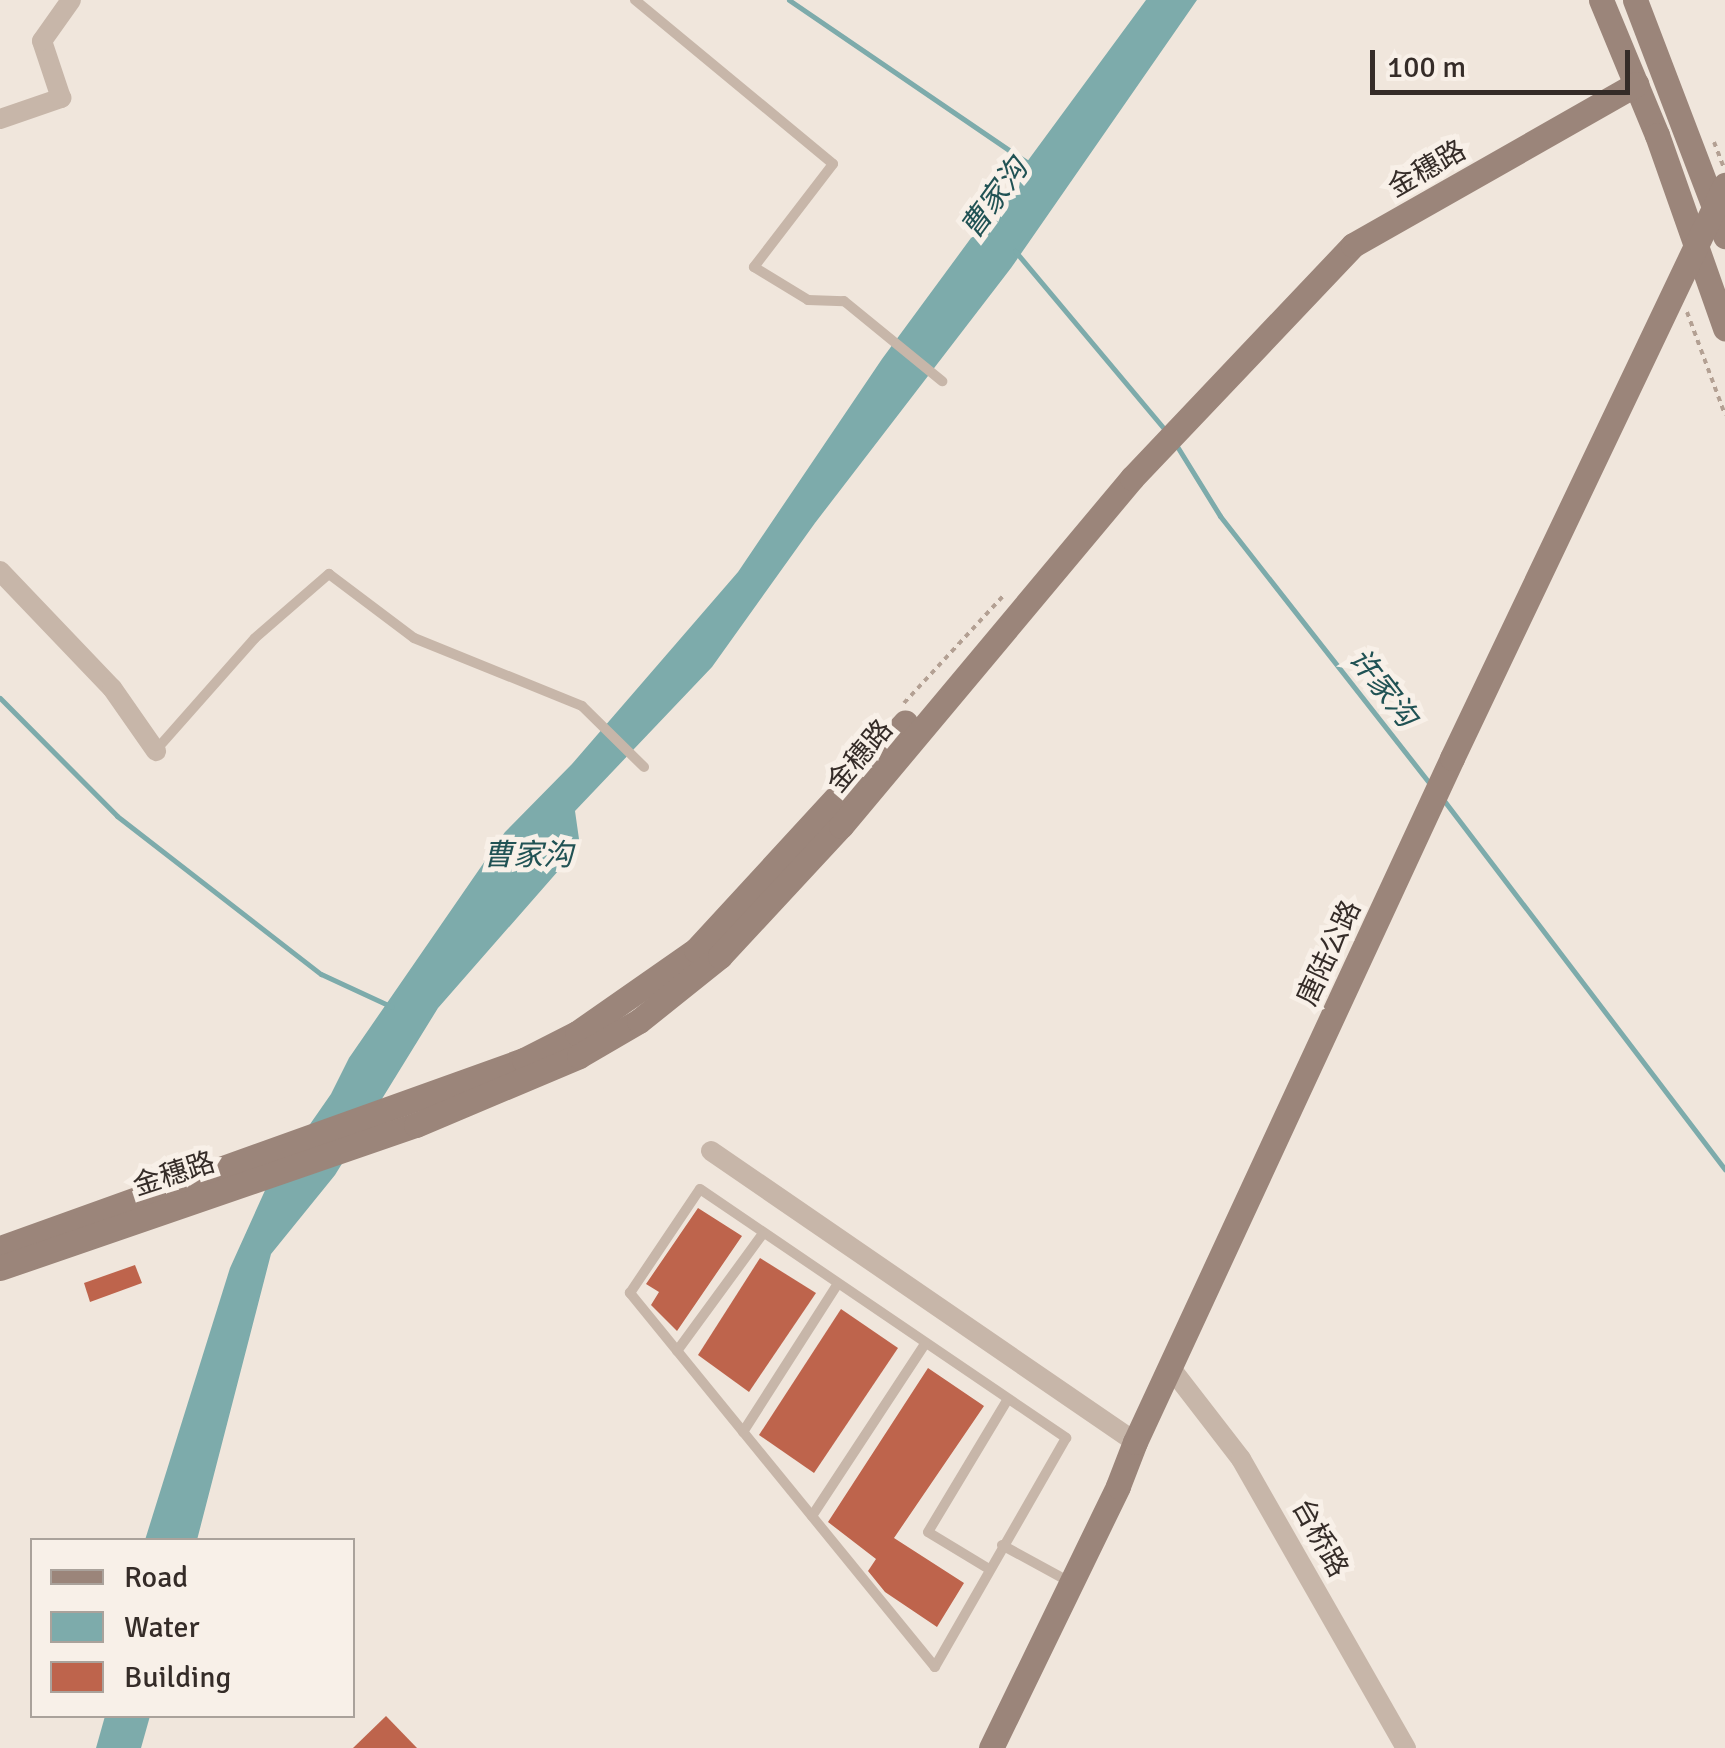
<!DOCTYPE html>
<html>
<head>
<meta charset="utf-8">
<style>
  body { margin:0 }
  #map { position:relative; width:1725px; height:1748px; overflow:hidden; background:#f0e6dc; font-family:Signika,"Noto Sans SC",sans-serif }
  div>[style] { position:absolute }
  .water>* { inset:0; background:#7dabab }
  .stream>* { height:5px; margin:-2.5px; padding:0 2.5px; transform-origin:2.5px; border-radius:2.5px; background:#7dabab }
  .building>* { inset:0; background:#be644c }
  .path>* { height:4px; margin-top:-2px; transform-origin:0; background:repeating-linear-gradient(90deg,#b3a093 0 5px,transparent 0 10px) }
  .lane>* { height:10px; margin:-5px; padding:0 5px; transform-origin:5px; border-radius:5px; background:#c7b6a9 }
  .street>* { height:20px; margin:-10px; padding:0 10px; transform-origin:10px; border-radius:10px; background:#c7b6a9 }
  .secondary>* { height:25px; margin:-12.5px; padding:0 12.5px; transform-origin:12.5px; border-radius:12.5px; background:#9b857a }
  span { translate:-50% -50%; white-space:nowrap; text-align:center; line-height:1.15; -webkit-text-stroke:10px #f8f0e8; paint-order:stroke }
  .street-label { font-size:28px; color:#352c28 }
  .water-label { font-size:30px; color:#205254; font-style:italic }
  .legend { position:absolute; left:30px; top:1538px; width:325px; height:180px; box-sizing:border-box; background:#f8f0e8; border:2px solid #aaa29b; margin:0; padding:12px 18px; list-style:none; font-size:30px; color:#352c28 }
  .legend li { display:flex; align-items:center; gap:20px; height:50px }
  .legend b { width:50px; border:2px solid #aaa29b }
  .scale { position:absolute; left:1370px; top:50px; width:260px; height:45px; box-sizing:border-box; border:5px solid #352c28; border-top:0; padding-left:12px; font-size:30px; line-height:35px; white-space:nowrap; color:#352c28; -webkit-text-stroke:8px #f8f0e8; paint-order:stroke }
</style>
</head>
<body>
<div id="map">
  <div class="water">
    <div style="clip-path:polygon(1146px 0,1197px 0,1011px 268px,815px 523px,712px 667px,575px 811px,580px 846px,438px 1008px,335px 1175px,271px 1254px,197px 1540px,145px 1540px,230px 1268px,267px 1186px,331px 1094px,349px 1058px,505px 832px,572px 764px,738px 572px,882px 359px)"></div>
    <div style="clip-path:polygon(105px 1716px,150px 1716px,141px 1748px,96px 1748px)"></div>
  </div>
  <div class="stream">
    <div style="left:789px;top:0;width:293px;rotate:34.3deg"></div>
    <div style="left:1015px;top:251px;width:234px;rotate:50deg"></div>
    <div style="left:1175px;top:443px;width:86px;rotate:58.3deg"></div>
    <div style="left:1220px;top:516px;width:343px;rotate:51.9deg"></div>
    <div style="left:0;top:698px;width:166px;rotate:45.2deg"></div>
    <div style="left:117px;top:816px;width:258px;rotate:37.8deg"></div>
    <div style="left:321px;top:974px;width:78px;rotate:24.9deg"></div>
    <div style="left:1442px;top:798px;width:467px;rotate:52.7deg"></div>
  </div>
  <div class="building">
    <div style="clip-path:polygon(698px 1208px,742px 1236px,677px 1331px,651px 1305px,659px 1292px,646px 1284px)"></div>
    <div style="clip-path:polygon(760px 1258px,816px 1293px,749px 1392px,698px 1355px)"></div>
    <div style="clip-path:polygon(135px 1265px,142px 1283px,90px 1302px,84px 1283px)"></div>
    <div style="clip-path:polygon(841px 1309px,898px 1348px,814px 1473px,759px 1435px)"></div>
    <div style="clip-path:polygon(928px 1368px,984px 1406px,894px 1538px,964px 1583px,937px 1627px,885px 1592px,868px 1571px,876px 1559px,828px 1522px)"></div>
    <div style="clip-path:polygon(386px 1716px,417px 1748px,353px 1748px)"></div>
  </div>
  <div class="path">
    <div style="left:1714px;top:142px;width:26px;rotate:69deg"></div>
    <div style="left:1687px;top:312px;width:110px;rotate:69.7deg"></div>
    <div style="left:904px;top:703px;width:146px;rotate:-47.2deg"></div>
  </div>
  <div class="lane">
    <div style="left:635px;top:0;width:257px;rotate:39.6deg"></div>
    <div style="left:833px;top:164px;width:130px;rotate:127.5deg"></div>
    <div style="left:754px;top:267px;width:63px;rotate:31.4deg"></div>
    <div style="left:808px;top:300px;width:36px;rotate:2deg"></div>
    <div style="left:844px;top:301px;width:127px;rotate:39.2deg"></div>
    <div style="left:156px;top:750px;width:149px;rotate:-48.5deg"></div>
    <div style="left:255px;top:638px;width:98px;rotate:-40.9deg"></div>
    <div style="left:329px;top:574px;width:106px;rotate:37deg"></div>
    <div style="left:414px;top:638px;width:181px;rotate:22deg"></div>
    <div style="left:582px;top:706px;width:87px;rotate:44.5deg"></div>
    <div style="left:700px;top:1189px;width:443px;rotate:34.2deg"></div>
    <div style="left:1066px;top:1438px;width:264px;rotate:119.8deg"></div>
    <div style="left:935px;top:1667px;width:483px;rotate:-129.2deg"></div>
    <div style="left:630px;top:1293px;width:125px;rotate:-56.1deg"></div>
    <div style="left:677px;top:1351px;width:144px;rotate:-53.8deg"></div>
    <div style="left:743px;top:1432px;width:174px;rotate:-57.4deg"></div>
    <div style="left:812px;top:1516px;width:206px;rotate:-56.7deg"></div>
    <div style="left:1002px;top:1545px;width:77px;rotate:28.6deg"></div>
    <div style="left:989px;top:1569px;width:71px;rotate:-148.8deg"></div>
    <div style="left:928px;top:1532px;width:155px;rotate:-59deg"></div>
  </div>
  <div class="street">
    <div style="left:0;top:119px;width:65px;rotate:-19deg"></div>
    <div style="left:61px;top:98px;width:60px;rotate:-108.4deg"></div>
    <div style="left:42px;top:41px;width:50px;rotate:-54.7deg"></div>
    <div style="left:0;top:571px;width:162px;rotate:46.3deg"></div>
    <div style="left:112px;top:688px;width:77px;rotate:55.1deg"></div>
    <div style="left:711px;top:1151px;width:514px;rotate:34.46deg"></div>
    <div style="left:1170px;top:1367px;width:116px;rotate:52.3deg"></div>
    <div style="left:1241px;top:1459px;width:333px;rotate:60.3deg"></div>
  </div>
  <div class="secondary">
    <div style="left:1601px;top:0;width:146px;rotate:67.5deg"></div>
    <div style="left:1657px;top:135px;width:205px;rotate:70.6deg"></div>
    <div style="left:1635px;top:0;width:253px;rotate:69.1deg"></div>
    <div style="left:0;top:1248px;width:557px;rotate:-19.74deg"></div>
    <div style="left:524px;top:1060px;width:59px;rotate:-27deg"></div>
    <div style="left:577px;top:1033px;width:145px;rotate:-34.9deg"></div>
    <div style="left:696px;top:950px;width:309px;rotate:-47.4deg"></div>
    <div style="left:0;top:1268px;width:440px;rotate:-19deg"></div>
    <div style="left:416px;top:1125px;width:177px;rotate:-22.9deg"></div>
    <div style="left:579px;top:1056px;width:69px;rotate:-30.3deg"></div>
    <div style="left:639px;top:1021px;width:104px;rotate:-38.7deg"></div>
    <div style="left:720px;top:956px;width:178px;rotate:-47.1deg"></div>
    <div style="left:841px;top:826px;width:454px;rotate:-50.1deg"></div>
    <div style="left:1132px;top:478px;width:321px;rotate:-46.5deg"></div>
    <div style="left:1353px;top:245px;width:326px;rotate:-29.6deg"></div>
    <div style="left:991px;top:1748px;width:291px;rotate:-64.1deg"></div>
    <div style="left:1118px;top:1486px;width:47px;rotate:-68.9deg"></div>
    <div style="left:1135px;top:1442px;width:754px;rotate:-65.13deg"></div>
    <div style="left:1452px;top:758px;width:635px;rotate:-64.53deg"></div>
  </div>
  <div class="street-label">
    <span style="left:1427px;top:169px;rotate:-30deg">金穗路</span>
    <span style="left:860px;top:756px;rotate:-50deg">金穗路</span>
    <span style="left:1329px;top:953px;rotate:-65deg">唐陆公路</span>
    <span style="left:174px;top:1174px;rotate:-18deg">金穗路</span>
    <span style="left:1320px;top:1538px;rotate:61deg">台桥路</span>
  </div>
  <div class="water-label">
    <span style="left:995px;top:199px;rotate:-54deg">曹家沟</span>
    <span style="left:1382px;top:688px;rotate:52deg">许家沟</span>
    <span style="left:528px;top:856px">曹家沟</span>
  </div>
  <ul class="legend">
  <li><b style="height:12px;background:#9b857a"></b>Road</li>
  <li><b style="height:28px;background:#7dabab"></b>Water</li>
  <li><b style="height:28px;background:#be644c"></b>Building</li>
  </ul>
  <div class="scale">100 m</div>
</div>
</body>
</html>
